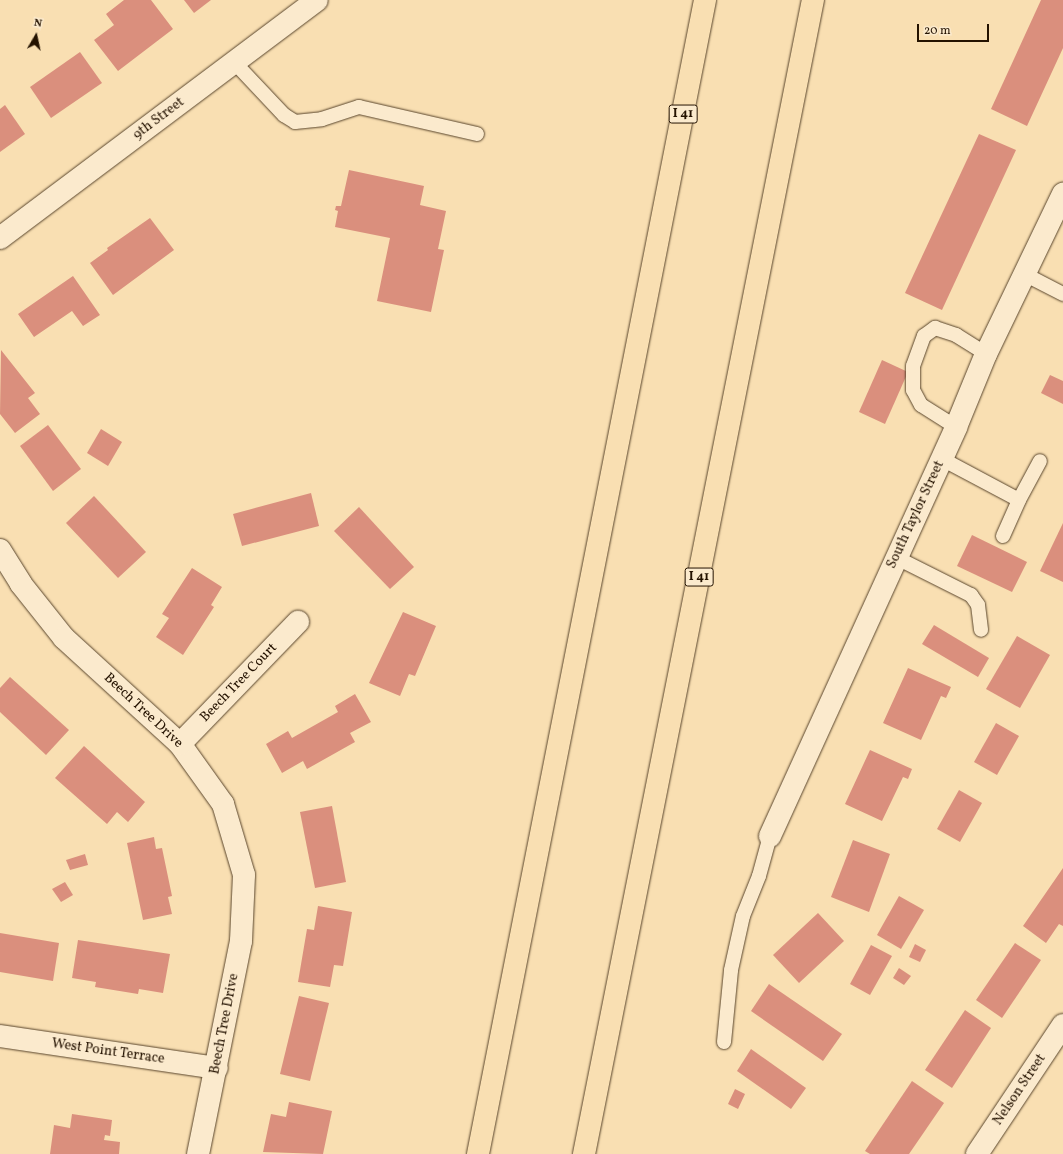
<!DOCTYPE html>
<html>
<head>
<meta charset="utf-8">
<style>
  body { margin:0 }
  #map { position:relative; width:1063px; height:1154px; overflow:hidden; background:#f9dfb2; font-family:Vollkorn,serif }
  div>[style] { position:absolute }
  .building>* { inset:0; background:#da8f7d }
  .roads { filter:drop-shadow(0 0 1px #59452c) drop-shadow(0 0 1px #59452c) }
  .service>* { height:14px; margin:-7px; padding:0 7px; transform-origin:7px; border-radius:7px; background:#fbeacd }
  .minor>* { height:22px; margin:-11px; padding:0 11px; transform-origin:11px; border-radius:11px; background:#fbeacd }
  .tertiary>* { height:22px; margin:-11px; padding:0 11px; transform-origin:11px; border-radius:11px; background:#fbeacd }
  .motorway>* { height:22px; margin:-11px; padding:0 11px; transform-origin:11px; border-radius:11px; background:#f9dfb2 }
  span { translate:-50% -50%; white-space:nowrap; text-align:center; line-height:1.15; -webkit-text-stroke:3px #fbeacd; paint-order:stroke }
  .shield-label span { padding:1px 3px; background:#fbeacd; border:1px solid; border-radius:3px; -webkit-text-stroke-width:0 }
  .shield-label { font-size:13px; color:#241200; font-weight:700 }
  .street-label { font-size:14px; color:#241200 }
  .north { position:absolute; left:16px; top:16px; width:40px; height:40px; -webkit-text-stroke:3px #fbeacd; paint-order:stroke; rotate:9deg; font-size:11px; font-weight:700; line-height:16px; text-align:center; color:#241200 }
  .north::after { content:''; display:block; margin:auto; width:14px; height:18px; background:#241200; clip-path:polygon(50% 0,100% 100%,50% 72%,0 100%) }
  .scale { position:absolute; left:917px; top:24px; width:72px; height:18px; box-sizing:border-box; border:2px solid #241200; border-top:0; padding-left:5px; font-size:12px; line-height:14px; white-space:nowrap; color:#241200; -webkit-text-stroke:3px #fbeacd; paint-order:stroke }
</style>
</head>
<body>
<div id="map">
  <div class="building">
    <div style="clip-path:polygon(124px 0,151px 0,173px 29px,118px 71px,94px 40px,114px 25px,106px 14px)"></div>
    <div style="clip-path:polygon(184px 0,211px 0,194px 13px)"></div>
    <div style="clip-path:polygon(1041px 0,1063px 0,1063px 48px,1027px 126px,991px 109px)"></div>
    <div style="clip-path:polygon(80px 52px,102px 83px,51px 118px,30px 87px)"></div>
    <div style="clip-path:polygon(5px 105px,25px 134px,0 152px,0 109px)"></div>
    <div style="clip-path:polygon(979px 134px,1016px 150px,942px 310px,905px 293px)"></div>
    <div style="clip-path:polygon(349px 170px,424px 186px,420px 205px,446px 211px,438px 249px,444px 250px,431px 312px,377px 301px,390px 238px,335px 227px,338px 211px,335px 210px,336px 206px,341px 206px)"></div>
    <div style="clip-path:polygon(150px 218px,174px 250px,113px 295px,90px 263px,108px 250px,107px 248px)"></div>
    <div style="clip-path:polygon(73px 276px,100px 315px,83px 326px,72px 311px,34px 337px,18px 314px)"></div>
    <div style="clip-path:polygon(1px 350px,35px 393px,28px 398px,40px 414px,15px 433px,0 414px)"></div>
    <div style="clip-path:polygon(882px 360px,908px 372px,885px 424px,859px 412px)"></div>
    <div style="clip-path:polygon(1050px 375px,1063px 381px,1063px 404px,1041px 393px)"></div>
    <div style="clip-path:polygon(48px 425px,81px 469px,53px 491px,20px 446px)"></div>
    <div style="clip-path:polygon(101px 429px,122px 442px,108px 466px,87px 453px)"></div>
    <div style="clip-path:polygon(311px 493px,319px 526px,242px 546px,233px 514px)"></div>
    <div style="clip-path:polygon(94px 496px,146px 552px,118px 578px,66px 523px)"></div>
    <div style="clip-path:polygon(359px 507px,414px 567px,390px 589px,334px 531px)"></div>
    <div style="clip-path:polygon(1063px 523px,1063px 582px,1040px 571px)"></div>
    <div style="clip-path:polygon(972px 535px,1027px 562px,1012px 592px,957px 566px)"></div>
    <div style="clip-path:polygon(192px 568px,222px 587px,211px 605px,214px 607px,183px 655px,156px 637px,169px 618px,162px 614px)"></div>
    <div style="clip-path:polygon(403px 612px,436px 626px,415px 676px,409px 674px,400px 696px,369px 683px)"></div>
    <div style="clip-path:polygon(934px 625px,989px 658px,978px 677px,922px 644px)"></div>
    <div style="clip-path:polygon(1017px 636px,1050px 655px,1020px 708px,986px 689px)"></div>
    <div style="clip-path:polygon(908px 668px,951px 687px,946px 698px,941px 696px,921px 740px,883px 723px)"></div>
    <div style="clip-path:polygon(10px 677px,69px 730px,46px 755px,0 712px,0 688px)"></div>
    <div style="clip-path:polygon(355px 694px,371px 722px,350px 733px,355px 742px,307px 769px,303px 761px,282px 773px,266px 744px,288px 731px,292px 738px,338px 712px,335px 706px)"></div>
    <div style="clip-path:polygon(996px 723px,1019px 736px,997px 775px,974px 762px)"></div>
    <div style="clip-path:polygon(84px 746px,145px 802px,128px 822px,117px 812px,107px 824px,55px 778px)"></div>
    <div style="clip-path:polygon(870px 750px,912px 769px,908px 779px,903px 777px,882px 821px,845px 804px)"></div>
    <div style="clip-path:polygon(959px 790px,982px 803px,960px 842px,937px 829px)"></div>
    <div style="clip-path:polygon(332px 806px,346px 882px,315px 888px,300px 812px)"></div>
    <div style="clip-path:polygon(154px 837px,156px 849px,162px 848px,172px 896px,168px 897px,172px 914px,143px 920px,127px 843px)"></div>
    <div style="clip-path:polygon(853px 840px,890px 854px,869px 912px,831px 897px)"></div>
    <div style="clip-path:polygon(85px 854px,88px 865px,70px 870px,66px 860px)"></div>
    <div style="clip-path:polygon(1063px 868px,1063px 926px,1059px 924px,1046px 943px,1023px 926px)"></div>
    <div style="clip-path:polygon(65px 882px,73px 895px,61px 902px,52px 889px)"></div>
    <div style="clip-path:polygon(899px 896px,924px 910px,901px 949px,877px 935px)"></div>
    <div style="clip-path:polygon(318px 906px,352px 912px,343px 966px,334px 965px,330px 987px,298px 982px,307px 929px,314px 930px)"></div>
    <div style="clip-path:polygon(818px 913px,844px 941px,799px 983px,773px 955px)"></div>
    <div style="clip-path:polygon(0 933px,59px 943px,53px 981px,0 972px)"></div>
    <div style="clip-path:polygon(78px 940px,170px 954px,163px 993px,139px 989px,138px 994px,95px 987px,96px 982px,72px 978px)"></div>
    <div style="clip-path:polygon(1015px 943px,1041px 960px,1002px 1018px,976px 1000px)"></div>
    <div style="clip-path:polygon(915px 944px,926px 950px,920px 962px,909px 957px)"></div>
    <div style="clip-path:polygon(871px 945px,892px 956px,870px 995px,850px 984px)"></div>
    <div style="clip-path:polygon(899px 968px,911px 976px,904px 985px,893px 978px)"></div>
    <div style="clip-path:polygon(769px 984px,842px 1034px,823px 1061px,751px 1011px)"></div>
    <div style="clip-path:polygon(299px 996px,329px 1003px,310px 1081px,280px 1074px)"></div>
    <div style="clip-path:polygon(965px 1010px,991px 1028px,952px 1088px,925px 1070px)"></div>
    <div style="clip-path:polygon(751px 1049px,806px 1088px,791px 1109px,737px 1071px)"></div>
    <div style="clip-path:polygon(912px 1081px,944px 1103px,909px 1154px,870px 1154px,865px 1151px)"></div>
    <div style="clip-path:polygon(735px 1089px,745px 1094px,738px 1109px,728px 1104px)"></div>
    <div style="clip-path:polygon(289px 1102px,332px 1111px,323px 1154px,263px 1152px,271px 1114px,286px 1117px)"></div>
    <div style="clip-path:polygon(72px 1114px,112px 1120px,110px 1136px,105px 1135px,104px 1140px,120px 1142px,119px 1154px,50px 1154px,54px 1125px,70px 1128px)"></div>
  </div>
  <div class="roads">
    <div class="service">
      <div style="left:234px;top:62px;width:73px;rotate:46.7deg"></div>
      <div style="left:284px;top:115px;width:13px;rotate:32deg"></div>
      <div style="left:295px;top:122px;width:27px;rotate:-6deg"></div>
      <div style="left:322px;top:119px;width:39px;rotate:-18deg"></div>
      <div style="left:359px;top:107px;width:121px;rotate:12.9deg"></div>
      <div style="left:1026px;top:275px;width:42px;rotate:27.2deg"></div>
      <div style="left:956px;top:427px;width:41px;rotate:-147.8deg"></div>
      <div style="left:921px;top:405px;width:17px;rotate:-118deg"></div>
      <div style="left:913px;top:390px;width:24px;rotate:-90deg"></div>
      <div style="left:913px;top:366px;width:32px;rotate:-70deg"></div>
      <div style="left:924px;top:336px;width:14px;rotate:-36deg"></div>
      <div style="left:935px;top:328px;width:22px;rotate:18deg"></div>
      <div style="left:956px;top:335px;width:36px;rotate:32deg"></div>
      <div style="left:942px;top:459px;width:87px;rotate:28deg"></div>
      <div style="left:1019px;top:500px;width:44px;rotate:-61.7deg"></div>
      <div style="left:1003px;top:536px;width:39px;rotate:-66deg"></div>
      <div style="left:897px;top:558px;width:83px;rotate:26.6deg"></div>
      <div style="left:971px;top:595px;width:12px;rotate:55deg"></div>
      <div style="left:978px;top:605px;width:25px;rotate:83deg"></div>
      <div style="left:724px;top:1042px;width:72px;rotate:-84.4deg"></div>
      <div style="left:731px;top:970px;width:55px;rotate:-77.5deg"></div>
      <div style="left:743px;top:916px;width:43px;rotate:-68.2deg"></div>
      <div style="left:759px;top:876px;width:41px;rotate:-74.6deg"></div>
    </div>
    <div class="minor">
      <div style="left:0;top:550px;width:40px;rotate:58deg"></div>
      <div style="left:21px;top:584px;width:69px;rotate:51.5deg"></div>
      <div style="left:64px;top:638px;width:157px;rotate:42.4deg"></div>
      <div style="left:180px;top:744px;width:74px;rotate:54.4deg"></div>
      <div style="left:223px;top:804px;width:74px;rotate:73.5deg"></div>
      <div style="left:244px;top:875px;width:66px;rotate:92.6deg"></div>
      <div style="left:241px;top:941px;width:217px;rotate:101.4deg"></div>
      <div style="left:180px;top:744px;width:170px;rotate:-46deg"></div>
      <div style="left:770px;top:836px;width:449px;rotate:-65.5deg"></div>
      <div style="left:956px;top:427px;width:79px;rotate:-67.7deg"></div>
      <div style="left:986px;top:354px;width:178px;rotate:-64.3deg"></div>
      <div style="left:0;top:1036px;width:219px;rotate:8.4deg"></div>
      <div style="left:977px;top:1154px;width:155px;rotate:-56.3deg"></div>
    </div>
    <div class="tertiary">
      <div style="left:0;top:238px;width:396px;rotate:-36.9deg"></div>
    </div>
    <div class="motorway">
      <div style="left:478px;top:1154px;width:1176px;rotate:-78.87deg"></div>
      <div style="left:584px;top:1154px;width:1177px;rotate:-78.78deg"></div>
    </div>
  </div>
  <div class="shield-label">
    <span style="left:683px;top:114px">I 41</span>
    <span style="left:699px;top:577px">I 41</span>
  </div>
  <div class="street-label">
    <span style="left:159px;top:119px;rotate:-37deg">9th Street</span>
    <span style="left:916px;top:515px;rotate:-65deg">South Taylor Street</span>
    <span style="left:239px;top:683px;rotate:-46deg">Beech Tree Court</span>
    <span style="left:143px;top:711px;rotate:43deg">Beech Tree Drive</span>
    <span style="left:225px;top:1024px;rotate:-79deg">Beech Tree Drive</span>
    <span style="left:108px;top:1052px;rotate:8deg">West Point Terrace</span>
    <span style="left:1020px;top:1090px;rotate:-56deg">Nelson Street</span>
  </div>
  <div class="north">N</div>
  <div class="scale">20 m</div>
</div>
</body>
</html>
